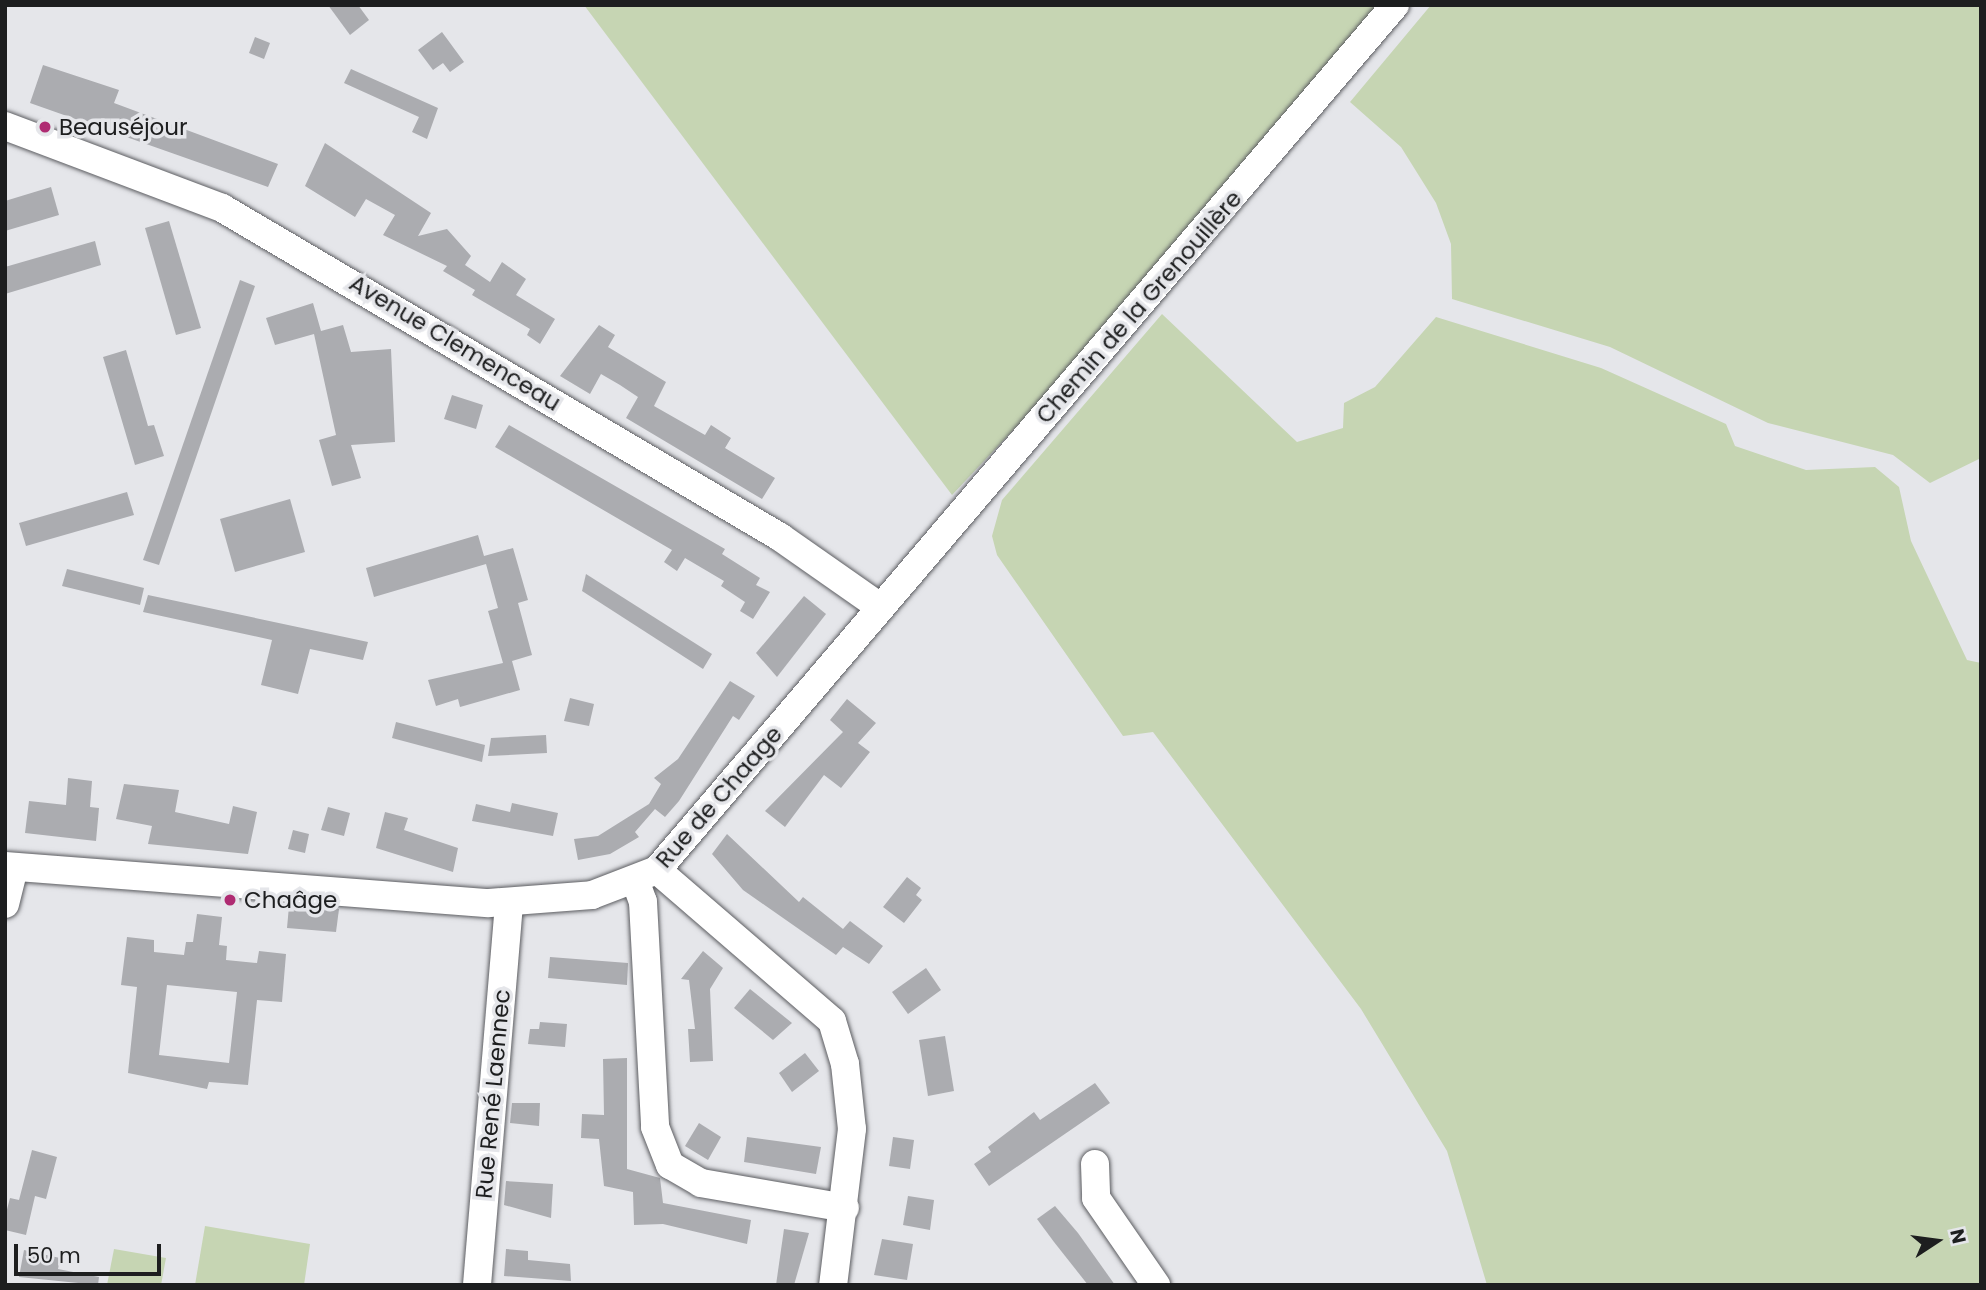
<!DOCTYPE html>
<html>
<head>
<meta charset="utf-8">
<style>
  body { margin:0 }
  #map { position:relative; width:1986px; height:1290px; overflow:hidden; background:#e5e6ea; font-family:Poppins,sans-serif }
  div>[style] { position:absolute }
  .green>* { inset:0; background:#c6d5b3 }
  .building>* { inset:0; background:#abacb0 }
  .roads { filter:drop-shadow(0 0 2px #5c5d61) drop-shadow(0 0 2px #5c5d61) }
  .minor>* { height:28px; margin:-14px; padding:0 14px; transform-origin:14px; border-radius:14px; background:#fff }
  .dots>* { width:19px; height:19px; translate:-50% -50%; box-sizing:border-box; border:4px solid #e5e6ea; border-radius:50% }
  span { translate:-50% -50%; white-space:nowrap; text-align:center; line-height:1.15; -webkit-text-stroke:7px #e5e6ea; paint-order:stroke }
  .poi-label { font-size:23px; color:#1d1e1f }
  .left { translate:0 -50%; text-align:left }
  .street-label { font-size:23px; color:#1d1e1f }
  .frame { position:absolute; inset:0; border:7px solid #1d1e1f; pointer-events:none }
  .north { position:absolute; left:1902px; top:1206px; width:70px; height:70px; -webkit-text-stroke:5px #e5e6ea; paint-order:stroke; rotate:77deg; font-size:19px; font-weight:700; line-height:28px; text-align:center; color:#1d1e1f }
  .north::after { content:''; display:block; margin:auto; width:24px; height:32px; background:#1d1e1f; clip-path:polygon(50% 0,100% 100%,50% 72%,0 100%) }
  .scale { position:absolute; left:14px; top:1244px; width:147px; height:32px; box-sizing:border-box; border:4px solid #1d1e1f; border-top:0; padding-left:9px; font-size:21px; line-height:24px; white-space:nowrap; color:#1d1e1f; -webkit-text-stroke:5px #e5e6ea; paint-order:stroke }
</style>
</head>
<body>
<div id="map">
  <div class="green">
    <div style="clip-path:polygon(584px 5px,1383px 5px,1099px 339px,952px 495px)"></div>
    <div style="clip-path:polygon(1431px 5px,1981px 5px,1981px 458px,1930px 483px,1893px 455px,1768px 423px,1610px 347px,1452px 299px,1451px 244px,1436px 203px,1401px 147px,1350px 102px)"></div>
    <div style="clip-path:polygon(1162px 314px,1297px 442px,1343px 428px,1344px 403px,1375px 387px,1436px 317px,1601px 368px,1726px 424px,1735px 446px,1806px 470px,1875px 467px,1899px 487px,1911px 541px,1967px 660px,1981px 663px,1981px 1285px,1487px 1285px,1447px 1151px,1361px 1009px,1153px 732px,1123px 736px,997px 555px,992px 536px,1002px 500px)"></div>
    <div style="clip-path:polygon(205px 1226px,310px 1244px,304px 1285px,195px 1285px)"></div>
    <div style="clip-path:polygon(114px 1249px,166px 1258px,161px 1285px,107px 1285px)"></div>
  </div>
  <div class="building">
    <div style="clip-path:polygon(328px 5px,358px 5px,369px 20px,350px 35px)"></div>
    <div style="clip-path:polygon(442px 32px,464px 62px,450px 72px,443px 63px,433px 70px,418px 50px)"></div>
    <div style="clip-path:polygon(255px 37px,270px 43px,264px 59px,249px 53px)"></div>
    <div style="clip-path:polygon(43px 65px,119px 90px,114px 103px,278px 164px,268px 187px,30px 103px)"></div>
    <div style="clip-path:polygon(351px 69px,438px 108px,427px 139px,412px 132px,419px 117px,344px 83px)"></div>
    <div style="clip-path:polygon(325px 143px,431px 213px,418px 236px,447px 229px,471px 256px,465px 265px,490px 282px,502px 262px,526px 279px,516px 295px,555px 319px,540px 344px,527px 335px,530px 329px,472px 295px,475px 290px,443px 271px,447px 266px,383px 235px,395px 215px,366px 199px,355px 217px,305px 186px)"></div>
    <div style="clip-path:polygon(51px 187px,59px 215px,5px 231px,5px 201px)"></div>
    <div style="clip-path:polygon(169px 221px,201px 328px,176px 335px,145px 228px)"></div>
    <div style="clip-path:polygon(95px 241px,101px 265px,5px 294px,5px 267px)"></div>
    <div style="clip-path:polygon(240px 280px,255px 286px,159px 565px,143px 560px)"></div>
    <div style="clip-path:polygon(313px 303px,321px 331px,343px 325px,351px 352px,391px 349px,395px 442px,351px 445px,361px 478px,332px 486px,319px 440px,336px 435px,314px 334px,275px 345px,266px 318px)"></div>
    <div style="clip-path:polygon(599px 325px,615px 335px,608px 347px,666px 382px,654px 406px,705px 435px,711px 425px,731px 438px,725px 448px,775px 478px,762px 499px,626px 418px,638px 397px,620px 385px,601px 374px,590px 394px,560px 376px)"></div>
    <div style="clip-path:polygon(126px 350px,148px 426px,154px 425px,164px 456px,135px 465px,103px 357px)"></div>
    <div style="clip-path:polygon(452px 395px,483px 405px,476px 429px,444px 419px)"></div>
    <div style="clip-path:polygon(509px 425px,725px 549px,722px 554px,760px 578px,756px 585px,770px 592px,753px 619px,740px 611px,745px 602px,721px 586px,724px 581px,685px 558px,677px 571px,664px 562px,672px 550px,495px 447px)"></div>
    <div style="clip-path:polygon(127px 492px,134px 515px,26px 546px,19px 523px)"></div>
    <div style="clip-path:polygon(290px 499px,305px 552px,235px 572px,220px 519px)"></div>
    <div style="clip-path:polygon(478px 535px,484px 556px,513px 548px,528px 600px,518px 603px,532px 655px,512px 661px,520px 690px,460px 707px,458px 699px,436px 706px,428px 680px,503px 663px,488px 611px,498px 608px,486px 564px,374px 597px,366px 568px)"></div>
    <div style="clip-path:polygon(67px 569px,144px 588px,140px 605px,62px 586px)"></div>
    <div style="clip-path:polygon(586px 574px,712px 654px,703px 669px,582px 591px)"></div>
    <div style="clip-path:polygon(148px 595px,368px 642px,363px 660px,310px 649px,298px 694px,261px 685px,272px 640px,143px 612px)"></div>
    <div style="clip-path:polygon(804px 596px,826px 614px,777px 677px,756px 653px)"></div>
    <div style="clip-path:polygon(730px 681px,755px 696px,739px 720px,733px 716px,679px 801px,665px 817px,655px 809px,635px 832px,639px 837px,610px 854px,578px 860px,574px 839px,598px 836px,649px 804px,661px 784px,654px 778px,678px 759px)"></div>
    <div style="clip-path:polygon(570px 698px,594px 704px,589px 726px,564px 721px)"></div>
    <div style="clip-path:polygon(847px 699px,876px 723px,858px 743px,870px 752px,841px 788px,824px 775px,785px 827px,765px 811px,843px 732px,830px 720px)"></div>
    <div style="clip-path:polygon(396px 722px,485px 745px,482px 762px,392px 738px)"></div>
    <div style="clip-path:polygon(546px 735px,547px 753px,488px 756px,491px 738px)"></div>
    <div style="clip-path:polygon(68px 778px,92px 781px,90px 807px,99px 808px,96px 841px,25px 833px,29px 801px,66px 805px)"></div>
    <div style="clip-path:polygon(124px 784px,179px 790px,175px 812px,229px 824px,233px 806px,257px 812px,248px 854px,148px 844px,152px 826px,116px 819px)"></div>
    <div style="clip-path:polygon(512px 803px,558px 813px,553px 836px,472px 821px,476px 804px,510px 812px)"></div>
    <div style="clip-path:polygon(328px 807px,350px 813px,344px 836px,321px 830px)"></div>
    <div style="clip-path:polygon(385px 812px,408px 818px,404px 830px,458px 848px,453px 872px,376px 848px)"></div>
    <div style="clip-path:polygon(293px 830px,309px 834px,305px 853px,288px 849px)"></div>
    <div style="clip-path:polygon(727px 834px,799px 902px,803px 897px,843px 929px,850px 921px,883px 946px,869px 964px,843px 947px,836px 955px,743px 890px,712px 854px)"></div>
    <div style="clip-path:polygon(907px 877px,921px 888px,916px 895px,922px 900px,904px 923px,883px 907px)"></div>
    <div style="clip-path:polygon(289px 906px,339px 909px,336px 932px,287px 928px)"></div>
    <div style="clip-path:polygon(evenodd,197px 914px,222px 917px,219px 945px,227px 946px,226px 960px,257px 963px,259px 951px,286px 954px,282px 1002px,257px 1000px,248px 1085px,209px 1082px,207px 1089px,128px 1073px,137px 987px,121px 985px,127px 937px,154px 940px,154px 952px,184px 955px,186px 942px,193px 942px,197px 914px,167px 985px,237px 992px,229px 1063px,159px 1055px,167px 985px)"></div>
    <div style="clip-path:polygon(703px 951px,723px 968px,710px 989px,713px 1061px,690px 1062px,688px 1029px,695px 1029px,689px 980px,681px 979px)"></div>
    <div style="clip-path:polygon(550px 957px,628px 963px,627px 985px,548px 978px)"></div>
    <div style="clip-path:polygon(926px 968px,941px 990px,908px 1014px,892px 992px)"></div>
    <div style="clip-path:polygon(750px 989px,792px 1023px,773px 1040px,734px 1008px)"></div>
    <div style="clip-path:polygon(540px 1022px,567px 1024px,565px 1047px,528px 1044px,530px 1029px,539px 1029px)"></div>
    <div style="clip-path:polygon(945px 1036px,954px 1091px,928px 1096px,919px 1040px)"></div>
    <div style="clip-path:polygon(805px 1053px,819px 1071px,792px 1092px,779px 1073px)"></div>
    <div style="clip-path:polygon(627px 1058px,627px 1169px,660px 1178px,663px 1203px,751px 1220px,747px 1244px,663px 1224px,634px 1225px,633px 1192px,604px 1186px,599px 1139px,581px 1138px,582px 1114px,604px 1115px,603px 1059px)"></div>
    <div style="clip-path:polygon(1095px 1083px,1110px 1103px,989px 1186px,974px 1164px,991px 1152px,988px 1147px,1034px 1112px,1040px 1120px)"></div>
    <div style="clip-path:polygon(512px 1103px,540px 1103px,539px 1126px,510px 1123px)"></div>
    <div style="clip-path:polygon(699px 1123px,721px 1137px,708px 1160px,685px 1146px)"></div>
    <div style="clip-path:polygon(747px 1137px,821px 1147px,816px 1174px,744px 1162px)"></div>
    <div style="clip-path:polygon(893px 1137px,914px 1140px,910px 1169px,889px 1166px)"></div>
    <div style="clip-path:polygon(32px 1150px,57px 1157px,46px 1199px,35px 1196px,26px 1235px,5px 1230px,5px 1217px,10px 1198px,19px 1200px)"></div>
    <div style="clip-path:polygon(506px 1181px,553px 1184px,551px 1218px,504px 1205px)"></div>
    <div style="clip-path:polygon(908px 1196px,934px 1200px,930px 1230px,903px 1225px)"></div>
    <div style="clip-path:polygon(1055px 1206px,1078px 1233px,1115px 1285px,1088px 1285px,1054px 1242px,1037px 1219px)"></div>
    <div style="clip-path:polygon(784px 1229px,809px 1233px,794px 1285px,776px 1285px)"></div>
    <div style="clip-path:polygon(882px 1239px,913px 1244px,907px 1280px,874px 1275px)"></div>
    <div style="clip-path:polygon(506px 1249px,528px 1251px,528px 1260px,570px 1264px,571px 1281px,504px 1276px)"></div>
    <div style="clip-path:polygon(24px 1250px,60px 1258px,58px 1269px,99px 1277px,98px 1285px,19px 1277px)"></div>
  </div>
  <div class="roads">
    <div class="minor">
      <div style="left:5px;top:126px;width:232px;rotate:20.7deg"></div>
      <div style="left:222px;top:208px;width:648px;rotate:30.52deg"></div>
      <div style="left:780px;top:537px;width:122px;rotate:35deg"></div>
      <div style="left:5px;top:866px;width:485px;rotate:4.4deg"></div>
      <div style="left:489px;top:903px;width:103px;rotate:-4.4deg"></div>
      <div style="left:592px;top:895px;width:70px;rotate:-21deg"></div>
      <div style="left:657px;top:870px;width:1137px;rotate:-49.53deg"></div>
      <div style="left:657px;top:870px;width:231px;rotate:40.8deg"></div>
      <div style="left:832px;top:1021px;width:45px;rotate:73.2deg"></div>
      <div style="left:845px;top:1064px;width:65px;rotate:83.9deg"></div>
      <div style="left:852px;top:1129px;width:157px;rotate:96.9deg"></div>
      <div style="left:635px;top:880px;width:23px;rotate:70deg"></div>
      <div style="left:643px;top:902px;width:225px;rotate:86.9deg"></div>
      <div style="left:655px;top:1127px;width:41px;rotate:68.5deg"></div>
      <div style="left:670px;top:1165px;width:36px;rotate:30deg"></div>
      <div style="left:701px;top:1183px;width:146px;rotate:9.8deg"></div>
      <div style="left:5px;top:904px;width:38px;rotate:-76deg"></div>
      <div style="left:1095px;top:1164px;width:34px;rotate:88deg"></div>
      <div style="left:1096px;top:1198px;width:106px;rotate:55.4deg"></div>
      <div style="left:477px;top:1285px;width:384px;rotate:-85.2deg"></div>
    </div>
  </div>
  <div class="dots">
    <div style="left:45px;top:127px;background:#af2b72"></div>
    <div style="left:230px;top:900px;background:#af2b72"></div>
  </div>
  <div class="poi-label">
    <span class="left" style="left:59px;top:127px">Beauséjour</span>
    <span class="left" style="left:244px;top:900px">Chaâge</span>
  </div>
  <div class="street-label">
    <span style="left:1139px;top:307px;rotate:-49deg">Chemin de la Grenouillère</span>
    <span style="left:455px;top:343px;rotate:31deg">Avenue Clemenceau</span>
    <span style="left:719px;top:797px;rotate:-49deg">Rue de Chaage</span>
    <span style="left:493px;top:1094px;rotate:-85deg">Rue René Laennec</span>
  </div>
  <div class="frame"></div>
  <div class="north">N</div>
  <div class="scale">50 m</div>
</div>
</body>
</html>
